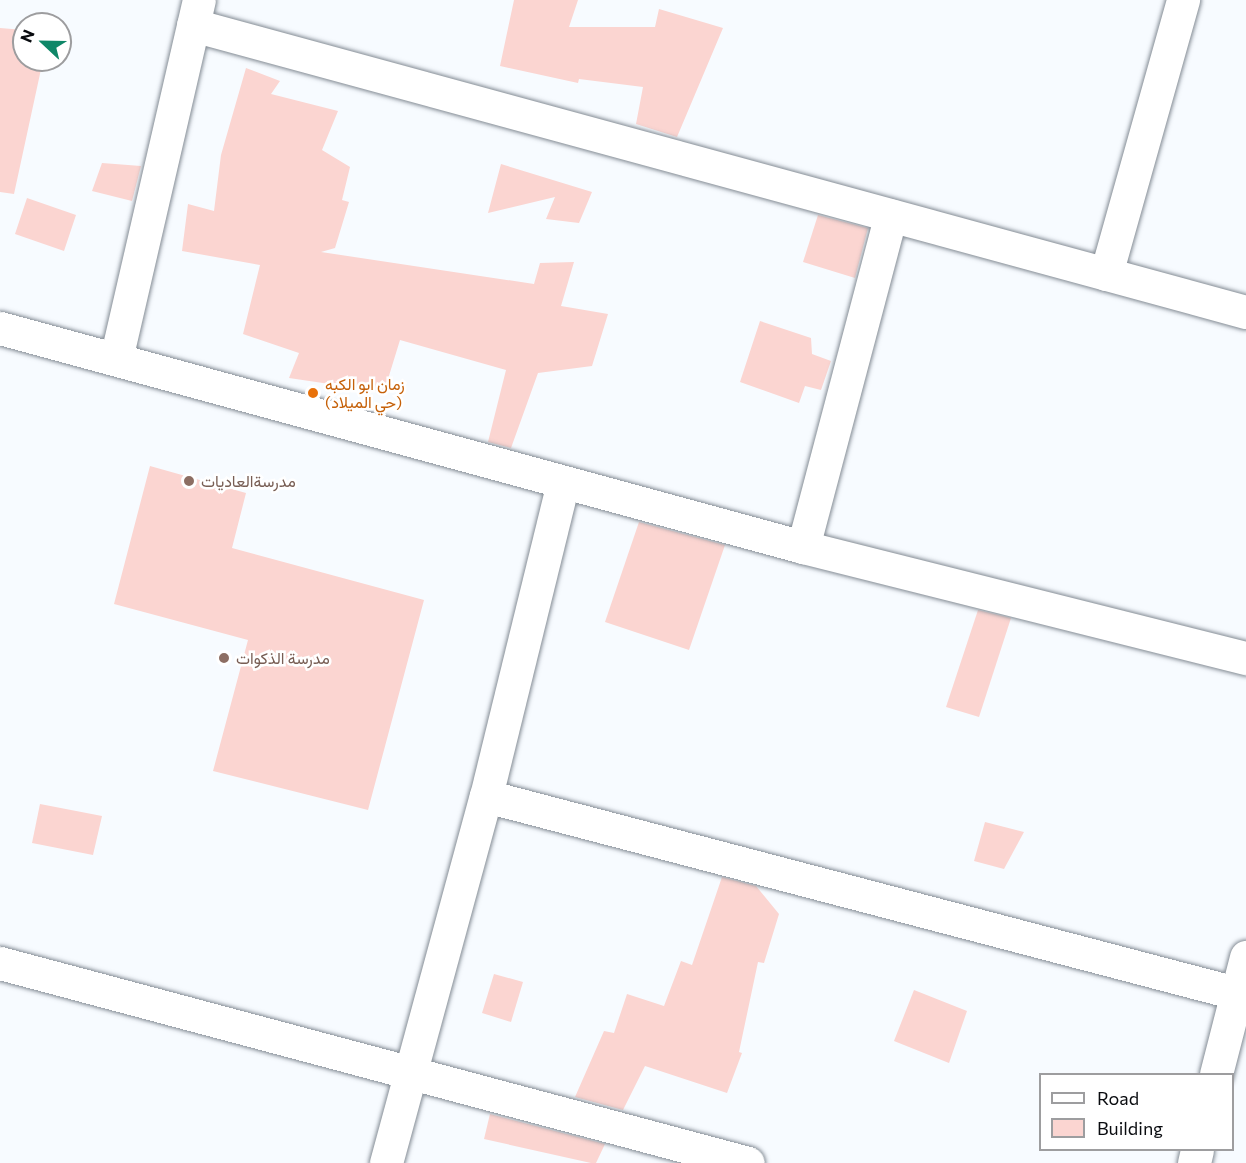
<!DOCTYPE html>
<html>
<head>
<meta charset="utf-8">
<style>
  body { margin:0 }
  #map { position:relative; width:1246px; height:1163px; overflow:hidden; background:#f7fbff; font-family:Commissioner,Vazirmatn,sans-serif }
  div>[style] { position:absolute }
  .building>* { inset:0; background:#fbd5d1 }
  .roads { filter:drop-shadow(0 0 2px #848c95) drop-shadow(0 0 2px #848c95) }
  .minor>* { height:33px; margin:-16.5px; padding:0 16.5px; transform-origin:16.5px; border-radius:16.5px; background:#fff }
  .dots>* { width:16px; height:16px; translate:-50% -50%; box-sizing:border-box; border:3px solid #fff; border-radius:50% }
  span { translate:-50% -50%; white-space:nowrap; text-align:center; line-height:1.15; -webkit-text-stroke:5px #fff; paint-order:stroke }
  .food-label { font-size:16px; color:#c56008 }
  .left { translate:0 -50%; text-align:left }
  .education-label { font-size:16px; color:#785e54 }
  .legend { position:absolute; left:1039px; top:1073px; width:195px; height:78px; box-sizing:border-box; background:#fff; border:2px solid #9d9d9f; margin:0; padding:8px 10px; list-style:none; font-size:18px; color:#090b0f }
  .legend li { display:flex; align-items:center; gap:12px; height:30px }
  .legend b { width:30px; border:2px solid #9d9d9f }
  .north { position:absolute; left:12px; top:12px; width:60px; height:60px; box-sizing:border-box; background:#fff; border:2px solid #9d9d9f; border-radius:50%; rotate:292deg; font-size:16px; font-weight:700; line-height:24px; text-align:center; color:#090b0f }
  .north::after { content:''; display:block; margin:auto; width:21px; height:27px; background:#0f8768; clip-path:polygon(50% 0,100% 100%,50% 72%,0 100%) }
</style>
</head>
<body>
<div id="map">
  <div class="building">
    <div style="clip-path:polygon(514px 0,578px 0,569px 27px,655px 27px,659px 9px,723px 28px,677px 137px,636px 124px,643px 87px,579px 79px,578px 83px,500px 66px)"></div>
    <div style="clip-path:polygon(0 28px,24px 30px,24px 60px,43px 60px,14px 194px,0 192px)"></div>
    <div style="clip-path:polygon(246px 68px,280px 81px,271px 94px,338px 111px,322px 150px,350px 167px,342px 200px,349px 202px,335px 248px,321px 252px,534px 284px,540px 263px,574px 262px,561px 306px,608px 314px,592px 366px,538px 373px,511px 448px,488px 442px,506px 370px,400px 340px,384px 392px,289px 378px,299px 353px,243px 334px,260px 265px,182px 251px,188px 204px,214px 211px,221px 155px)"></div>
    <div style="clip-path:polygon(102px 163px,141px 166px,132px 201px,92px 191px)"></div>
    <div style="clip-path:polygon(501px 164px,592px 192px,579px 223px,546px 219px,555px 197px,488px 213px)"></div>
    <div style="clip-path:polygon(27px 198px,76px 215px,64px 251px,15px 234px)"></div>
    <div style="clip-path:polygon(818px 215px,868px 228px,855px 278px,803px 262px)"></div>
    <div style="clip-path:polygon(760px 321px,811px 338px,812px 354px,831px 361px,821px 390px,805px 386px,799px 403px,740px 382px)"></div>
    <div style="clip-path:polygon(150px 466px,246px 493px,232px 548px,424px 600px,368px 810px,213px 771px,248px 640px,114px 604px)"></div>
    <div style="clip-path:polygon(639px 522px,725px 545px,689px 650px,605px 622px)"></div>
    <div style="clip-path:polygon(978px 610px,1011px 618px,979px 717px,946px 707px)"></div>
    <div style="clip-path:polygon(40px 804px,102px 816px,93px 855px,32px 843px)"></div>
    <div style="clip-path:polygon(985px 822px,1024px 832px,1004px 869px,974px 861px)"></div>
    <div style="clip-path:polygon(722px 877px,756px 886px,779px 914px,764px 963px,758px 962px,739px 1052px,742px 1053px,727px 1093px,645px 1066px,623px 1110px,575px 1097px,604px 1031px,614px 1033px,627px 994px,664px 1006px,681px 961px,692px 965px)"></div>
    <div style="clip-path:polygon(494px 974px,523px 982px,511px 1022px,482px 1013px)"></div>
    <div style="clip-path:polygon(914px 990px,967px 1011px,949px 1063px,894px 1041px)"></div>
    <div style="clip-path:polygon(490px 1114px,605px 1144px,596px 1163px,591px 1163px,484px 1139px)"></div>
  </div>
  <div class="roads">
    <div class="minor">
      <div style="left:193px;top:25px;width:1091px;rotate:15.25deg"></div>
      <div style="left:1106px;top:274px;width:285px;rotate:-74.3deg"></div>
      <div style="left:0;top:328px;width:832px;rotate:15.26deg"></div>
      <div style="left:803px;top:547px;width:457px;rotate:14.1deg"></div>
      <div style="left:116px;top:359px;width:368px;rotate:-77deg"></div>
      <div style="left:803px;top:547px;width:343px;rotate:-75.2deg"></div>
      <div style="left:486px;top:796px;width:775px;rotate:14.72deg"></div>
      <div style="left:0;top:963px;width:774px;rotate:14.97deg"></div>
      <div style="left:1216px;top:1074px;width:121px;rotate:-75.6deg"></div>
      <div style="left:386px;top:1163px;width:380px;rotate:-74.8deg"></div>
      <div style="left:486px;top:796px;width:323px;rotate:-76.2deg"></div>
      <div style="left:1194px;top:1163px;width:13px;rotate:-77deg"></div>
    </div>
  </div>
  <div class="dots">
    <div style="left:313px;top:393px;background:#e8710a"></div>
    <div style="left:189px;top:481px;background:#8d6e63"></div>
    <div style="left:224px;top:658px;background:#8d6e63"></div>
  </div>
  <div class="food-label">
    <span class="left" style="left:325px;top:393px">زمان ابو الكبه<br>(حي الميلاد)</span>
  </div>
  <div class="education-label">
    <span class="left" style="left:201px;top:481px">مدرسةالعاديات</span>
    <span class="left" style="left:236px;top:658px">مدرسة الذكوات</span>
  </div>
  <ul class="legend">
  <li><b style="height:8px;background:#fff"></b>Road</li>
  <li><b style="height:16px;background:#fbd5d1"></b>Building</li>
  </ul>
  <div class="north">N</div>
</div>
</body>
</html>
